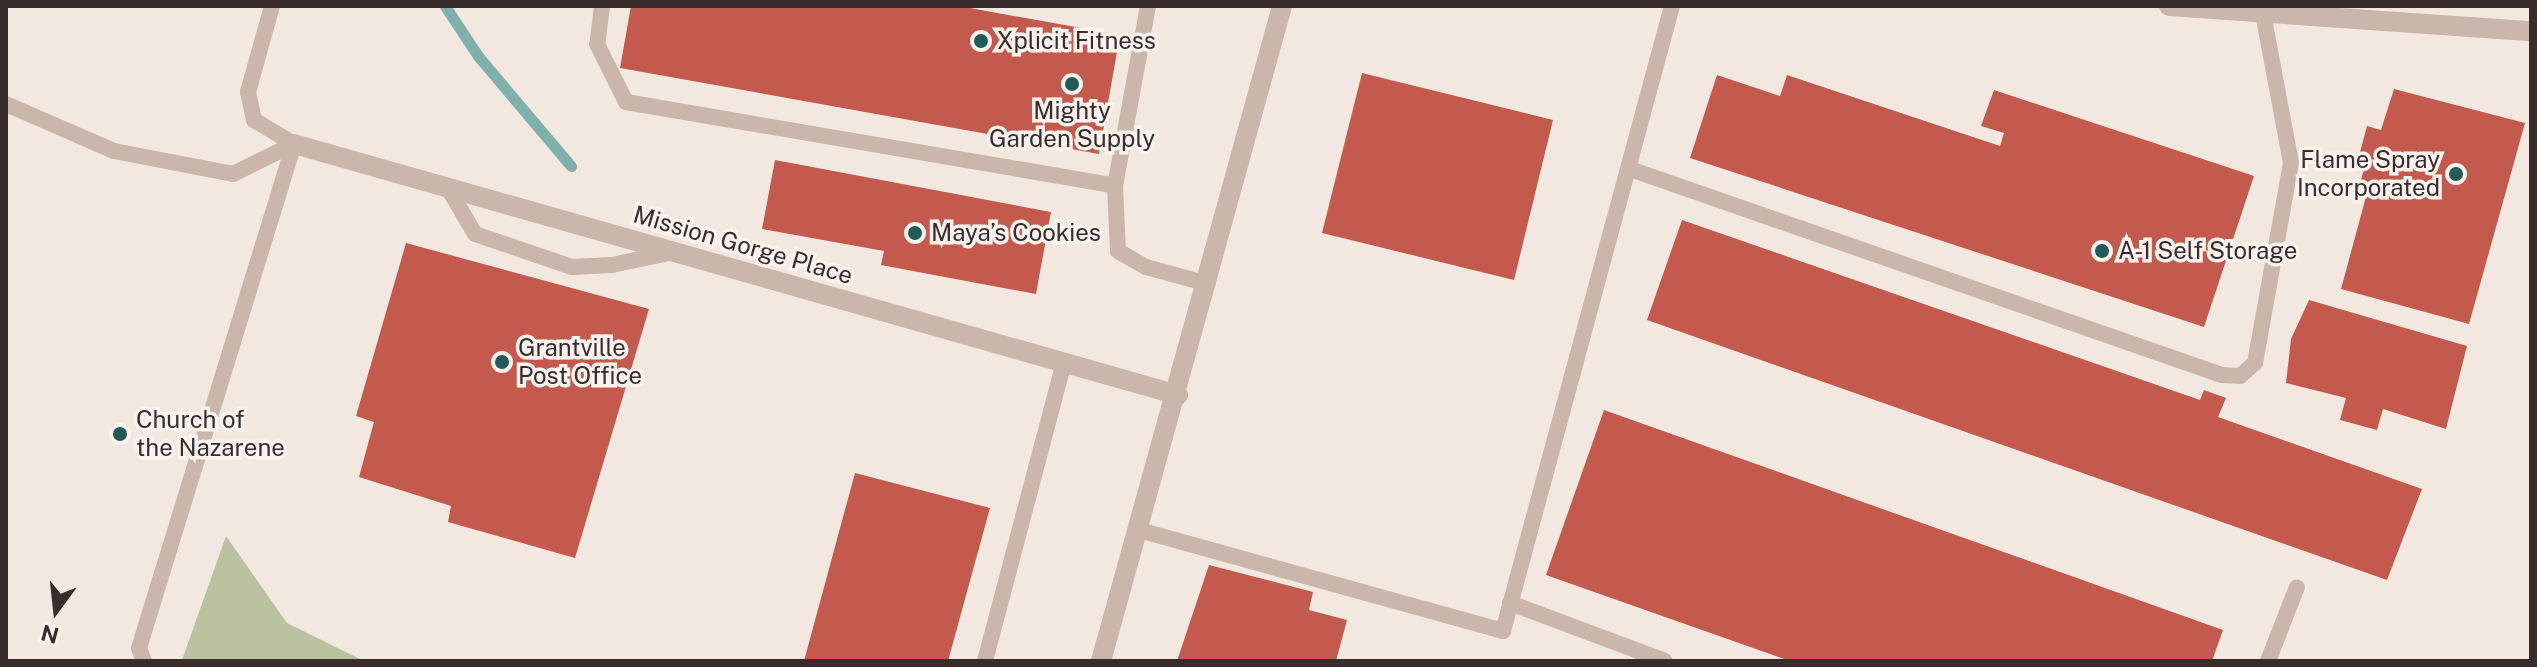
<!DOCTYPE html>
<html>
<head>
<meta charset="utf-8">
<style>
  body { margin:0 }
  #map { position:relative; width:2537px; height:667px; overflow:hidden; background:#f3e8e0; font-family:"Public Sans",sans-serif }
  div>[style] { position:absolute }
  .green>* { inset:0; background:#bbc2a0 }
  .stream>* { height:11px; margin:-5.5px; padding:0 5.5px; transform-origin:5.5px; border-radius:5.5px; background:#7fb0ab }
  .building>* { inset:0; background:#c45a4d }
  .service>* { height:16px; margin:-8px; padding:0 8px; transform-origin:8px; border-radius:8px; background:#cbb6ac }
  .minor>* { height:20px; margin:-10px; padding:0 10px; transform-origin:10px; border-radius:10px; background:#cbb6ac }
  .tertiary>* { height:20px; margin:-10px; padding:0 10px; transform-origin:10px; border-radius:10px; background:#cbb6ac }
  .dots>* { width:22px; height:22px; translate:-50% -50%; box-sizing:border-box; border:4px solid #faf2ed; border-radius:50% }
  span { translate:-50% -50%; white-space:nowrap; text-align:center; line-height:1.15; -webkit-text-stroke:7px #faf2ed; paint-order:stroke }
  .poi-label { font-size:24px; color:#392d2b }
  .left { translate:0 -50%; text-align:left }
  .right { translate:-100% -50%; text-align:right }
  .street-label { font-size:24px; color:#392d2b }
  .frame { position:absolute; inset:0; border:8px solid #392d2b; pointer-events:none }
  .north { position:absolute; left:16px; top:571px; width:80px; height:80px; -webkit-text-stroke:6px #faf2ed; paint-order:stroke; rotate:195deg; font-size:22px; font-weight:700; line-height:32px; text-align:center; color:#392d2b }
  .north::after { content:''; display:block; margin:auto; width:28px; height:36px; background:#392d2b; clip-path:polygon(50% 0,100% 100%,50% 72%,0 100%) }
</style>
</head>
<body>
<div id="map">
  <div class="green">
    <div style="clip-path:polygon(226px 536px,287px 623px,364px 661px,182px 660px)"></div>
  </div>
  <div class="stream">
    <div style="left:445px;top:6px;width:60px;rotate:56.6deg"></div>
    <div style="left:478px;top:56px;width:144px;rotate:49.8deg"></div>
  </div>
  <div class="building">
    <div style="clip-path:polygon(631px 6px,959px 6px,1120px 35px,1099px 154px,620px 68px)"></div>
    <div style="clip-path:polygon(1362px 73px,1553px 120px,1514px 280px,1322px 233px)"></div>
    <div style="clip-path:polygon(1717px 75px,1780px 96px,1787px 75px,2000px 146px,2004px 133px,1981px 126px,1994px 90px,2254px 176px,2204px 327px,1690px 158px)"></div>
    <div style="clip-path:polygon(2394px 89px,2525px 123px,2469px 324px,2341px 289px,2367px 193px,2358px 191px,2367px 158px,2359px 156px,2367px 126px,2381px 130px)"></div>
    <div style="clip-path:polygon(775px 160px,1051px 212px,1036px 294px,881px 265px,884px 251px,762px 229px)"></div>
    <div style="clip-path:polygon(1682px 220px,2200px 400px,2204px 390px,2226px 398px,2218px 417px,2422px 489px,2387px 580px,1647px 320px)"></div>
    <div style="clip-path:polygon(406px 243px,649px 309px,575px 558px,448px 522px,451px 506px,359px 477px,374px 422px,356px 416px)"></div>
    <div style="clip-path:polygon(2309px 300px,2467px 346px,2446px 429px,2383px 409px,2377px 430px,2340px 420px,2346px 398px,2286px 383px,2291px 339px)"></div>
    <div style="clip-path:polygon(1604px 410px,2223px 630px,2212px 661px,1790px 661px,1546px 575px)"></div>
    <div style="clip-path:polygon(855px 473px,990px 508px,948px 661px,804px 661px)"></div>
    <div style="clip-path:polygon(1209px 565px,1313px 592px,1309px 610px,1347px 620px,1336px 661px,1177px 661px)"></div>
  </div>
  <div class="service">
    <div style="left:602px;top:6px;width:38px;rotate:97deg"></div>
    <div style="left:597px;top:44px;width:65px;rotate:63.4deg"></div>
    <div style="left:626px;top:102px;width:496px;rotate:9.7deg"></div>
    <div style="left:1115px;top:186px;width:183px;rotate:-79.6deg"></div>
    <div style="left:6px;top:104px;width:118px;rotate:23.5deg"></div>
    <div style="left:114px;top:151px;width:121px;rotate:10.9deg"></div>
    <div style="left:233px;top:174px;width:68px;rotate:-26.2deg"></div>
    <div style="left:294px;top:144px;width:47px;rotate:-149deg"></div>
    <div style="left:254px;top:120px;width:29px;rotate:-102deg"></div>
    <div style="left:248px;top:92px;width:89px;rotate:-74.4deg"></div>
    <div style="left:1630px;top:169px;width:627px;rotate:19.19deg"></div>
    <div style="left:2222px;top:375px;width:18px;rotate:3deg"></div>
    <div style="left:2240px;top:376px;width:20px;rotate:-41deg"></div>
    <div style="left:2255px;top:363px;width:203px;rotate:-79.8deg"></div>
    <div style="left:2291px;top:163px;width:152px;rotate:-100.6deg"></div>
    <div style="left:1115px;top:186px;width:65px;rotate:87.4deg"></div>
    <div style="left:1118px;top:251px;width:32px;rotate:30deg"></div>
    <div style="left:1146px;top:267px;width:64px;rotate:15.3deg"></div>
    <div style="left:448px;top:188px;width:53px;rotate:59.6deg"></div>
    <div style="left:475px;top:234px;width:102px;rotate:18.8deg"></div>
    <div style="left:572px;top:267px;width:40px;rotate:-2.9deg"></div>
    <div style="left:612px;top:265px;width:62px;rotate:-12deg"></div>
    <div style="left:1139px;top:530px;width:378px;rotate:15.5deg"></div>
    <div style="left:1503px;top:631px;width:647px;rotate:-74.87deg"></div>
    <div style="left:1510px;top:603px;width:165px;rotate:20.5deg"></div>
    <div style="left:144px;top:661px;width:14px;rotate:-111deg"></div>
    <div style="left:139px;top:648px;width:527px;rotate:-72.91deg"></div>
    <div style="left:985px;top:661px;width:308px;rotate:-75.2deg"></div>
    <div style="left:2268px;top:661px;width:79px;rotate:-68.6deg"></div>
  </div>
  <div class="minor">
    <div style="left:294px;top:144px;width:919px;rotate:15.85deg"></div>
  </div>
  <div class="tertiary">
    <div style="left:2169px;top:6px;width:363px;rotate:4deg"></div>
    <div style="left:1101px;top:661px;width:680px;rotate:-74.55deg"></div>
  </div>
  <div class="dots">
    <div style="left:981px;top:41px;background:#205b57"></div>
    <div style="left:1072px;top:84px;background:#205b57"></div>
    <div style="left:2456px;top:174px;background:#205b57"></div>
    <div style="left:915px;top:233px;background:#205b57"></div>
    <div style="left:2102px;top:251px;background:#205b57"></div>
    <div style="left:502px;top:362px;background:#205b57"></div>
    <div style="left:120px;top:434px;background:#205b57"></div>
  </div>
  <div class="poi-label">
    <span class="left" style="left:997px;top:41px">Xplicit Fitness</span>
    <span style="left:1072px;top:125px">Mighty<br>Garden Supply</span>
    <span class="right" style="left:2440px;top:174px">Flame Spray<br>Incorporated</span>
    <span class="left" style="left:931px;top:233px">Maya’s Cookies</span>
    <span class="left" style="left:2118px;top:251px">A-1 Self Storage</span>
    <span class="left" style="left:518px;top:362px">Grantville<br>Post Office</span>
    <span class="left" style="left:136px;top:434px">Church of<br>the Nazarene</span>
  </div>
  <div class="street-label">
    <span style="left:743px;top:245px;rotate:16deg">Mission Gorge Place</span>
  </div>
  <div class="frame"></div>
  <div class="north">N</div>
</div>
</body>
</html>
